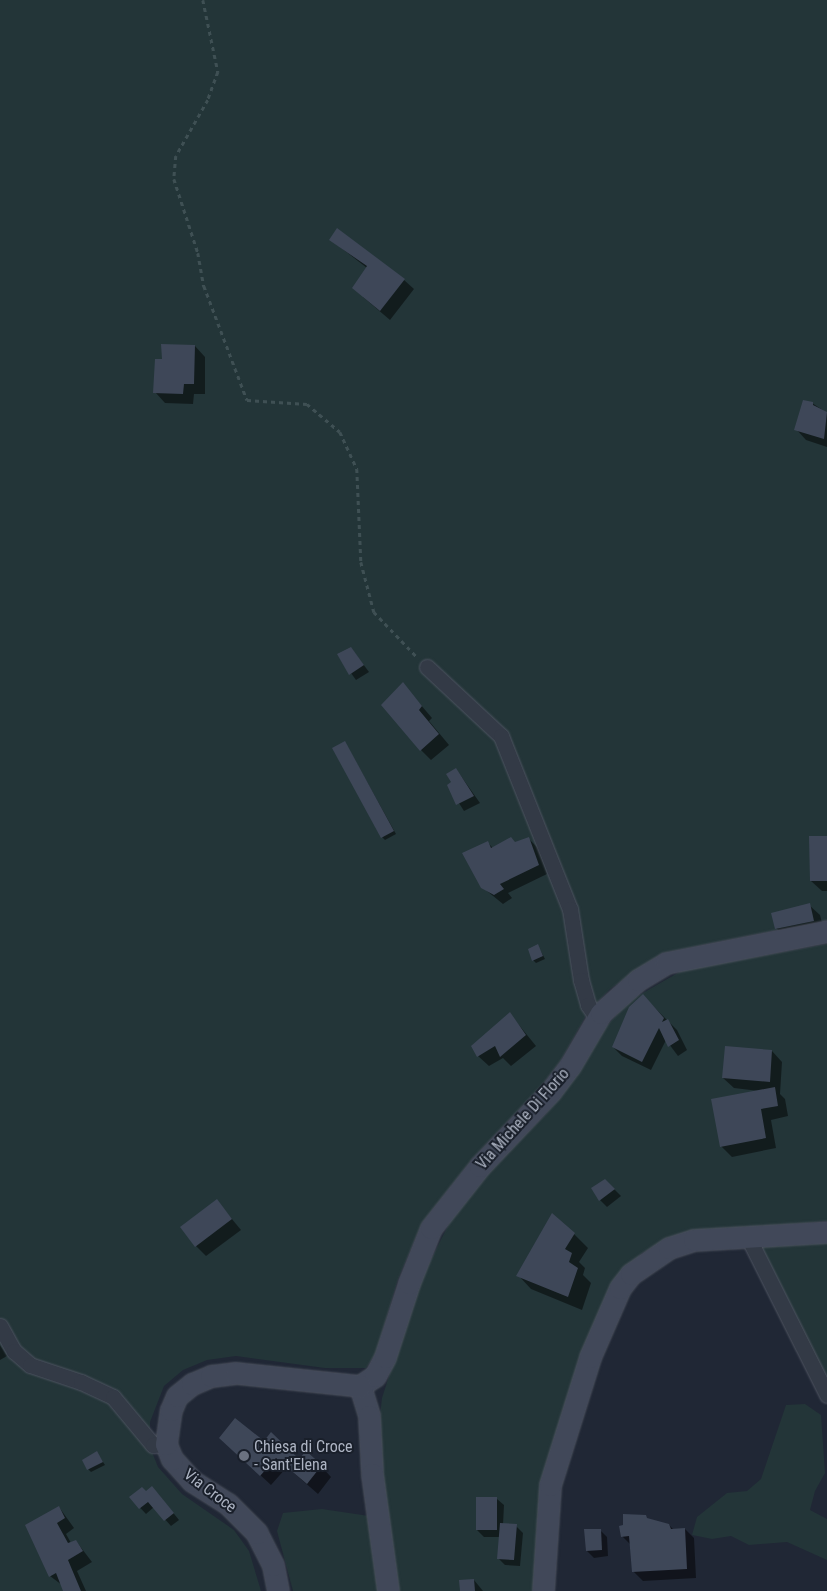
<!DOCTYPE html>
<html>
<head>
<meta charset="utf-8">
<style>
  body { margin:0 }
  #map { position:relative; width:827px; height:1591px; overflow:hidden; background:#202735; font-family:"Roboto Condensed",sans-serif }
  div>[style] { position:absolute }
  .green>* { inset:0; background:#233538 }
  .shadow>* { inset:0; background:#0007 }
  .building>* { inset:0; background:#3e4758 }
  .path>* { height:2.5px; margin-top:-1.25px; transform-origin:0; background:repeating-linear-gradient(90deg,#3f5054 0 4px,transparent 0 8px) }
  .roads { filter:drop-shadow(0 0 1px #4e5461) drop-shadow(0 0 1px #4e5461) }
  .street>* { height:15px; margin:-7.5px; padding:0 7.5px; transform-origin:7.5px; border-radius:7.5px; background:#333a46 }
  .secondary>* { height:21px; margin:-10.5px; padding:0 10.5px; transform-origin:10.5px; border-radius:10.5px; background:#414859 }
  .dots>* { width:14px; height:14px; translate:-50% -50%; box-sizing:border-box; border:2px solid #191f2a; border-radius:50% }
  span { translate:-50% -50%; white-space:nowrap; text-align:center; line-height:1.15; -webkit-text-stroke:4px #191f2a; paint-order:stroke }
  .street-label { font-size:16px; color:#adb4c3 }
  .poi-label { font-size:16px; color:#adb4c3 }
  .left { translate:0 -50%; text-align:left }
</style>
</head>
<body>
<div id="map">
  <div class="green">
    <div style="clip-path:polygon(0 0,827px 0,827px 920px,662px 953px,610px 989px,588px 1012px,561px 1060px,543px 1084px,472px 1159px,422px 1223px,398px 1279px,376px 1353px,366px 1368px,325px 1368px,236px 1356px,207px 1360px,183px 1370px,164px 1386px,150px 1422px,150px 1447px,158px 1467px,182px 1494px,234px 1530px,249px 1551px,261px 1591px,0 1591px)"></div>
    <div style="clip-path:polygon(827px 944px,827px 1221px,678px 1235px,642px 1253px,614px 1282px,546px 1464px,537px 1525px,535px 1591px,398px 1591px,377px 1441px,382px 1398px,419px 1283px,454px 1214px,489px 1170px,545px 1115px,579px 1072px,605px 1028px,629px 1001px,683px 970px)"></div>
    <div style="clip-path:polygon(827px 1239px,827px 1394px,748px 1242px)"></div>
    <div style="clip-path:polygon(805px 1404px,821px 1415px,825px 1473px,815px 1491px,810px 1510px,827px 1519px,827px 1560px,787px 1542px,749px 1545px,731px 1536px,712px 1539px,692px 1535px,697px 1517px,727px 1493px,747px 1491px,761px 1479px,786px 1405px)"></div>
    <div style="clip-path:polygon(322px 1509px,369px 1516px,380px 1591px,293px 1591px,277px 1531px,283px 1513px)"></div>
  </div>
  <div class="shadow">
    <div style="clip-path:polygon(331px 240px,404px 280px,414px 289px,390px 320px,363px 297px,367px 268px)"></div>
    <div style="clip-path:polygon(195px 346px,205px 357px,205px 394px,194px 394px,193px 404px,165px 403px,155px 392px,163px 360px)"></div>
    <div style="clip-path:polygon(812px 403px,827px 413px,827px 447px,806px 440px,796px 429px)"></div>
    <div style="clip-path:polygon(351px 648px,369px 672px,356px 680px,338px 655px)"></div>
    <div style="clip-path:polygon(403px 684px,432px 718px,429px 721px,449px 745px,431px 760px,421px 750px)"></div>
    <div style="clip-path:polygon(347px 746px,396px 834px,385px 840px,382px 837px)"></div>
    <div style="clip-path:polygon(456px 769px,480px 803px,464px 811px,448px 786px,453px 783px)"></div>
    <div style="clip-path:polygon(827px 837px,827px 891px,822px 891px,811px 881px)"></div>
    <div style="clip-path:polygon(529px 839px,538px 848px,547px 874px,508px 893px,512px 898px,503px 904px,482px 887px,487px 842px,493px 848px)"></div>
    <div style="clip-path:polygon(809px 905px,820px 915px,824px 931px,787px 938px,776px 928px)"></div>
    <div style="clip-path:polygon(538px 946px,545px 959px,536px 963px,533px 960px)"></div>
    <div style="clip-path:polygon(651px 1004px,677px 1030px,687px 1050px,678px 1056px,666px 1040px,651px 1070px,622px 1056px,613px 1047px)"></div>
    <div style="clip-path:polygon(510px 1014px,536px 1046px,511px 1066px,503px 1058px,489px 1066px,478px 1056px)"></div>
    <div style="clip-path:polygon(772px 1051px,782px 1062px,780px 1094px,785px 1099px,788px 1116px,771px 1120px,776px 1148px,732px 1157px,721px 1146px,759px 1091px,734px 1088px,723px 1078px)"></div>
    <div style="clip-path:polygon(612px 1187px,621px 1196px,607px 1207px,600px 1200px)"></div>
    <div style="clip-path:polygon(217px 1201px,241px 1230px,206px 1256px,196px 1246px)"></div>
    <div style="clip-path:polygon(574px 1234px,588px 1248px,579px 1262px,585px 1268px,583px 1275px,591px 1283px,582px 1310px,531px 1289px,518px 1275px)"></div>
    <div style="clip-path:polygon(0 1345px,7px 1356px,0 1360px)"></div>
    <div style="clip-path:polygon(264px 1442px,299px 1461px,321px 1466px,331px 1477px,318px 1494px,287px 1467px,271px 1485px,231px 1448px)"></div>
    <div style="clip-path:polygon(97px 1453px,105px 1465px,91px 1472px,88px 1469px)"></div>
    <div style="clip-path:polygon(146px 1493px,158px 1494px,179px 1520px,171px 1526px,154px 1507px,146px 1514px,131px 1498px)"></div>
    <div style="clip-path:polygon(497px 1499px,504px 1505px,503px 1525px,516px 1526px,523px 1533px,520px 1566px,505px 1565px,498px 1558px,500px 1537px,484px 1537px,477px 1530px)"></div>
    <div style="clip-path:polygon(59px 1507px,74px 1528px,66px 1534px,71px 1543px,76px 1541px,92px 1562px,77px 1571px,86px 1591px,65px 1591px,62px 1585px,50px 1576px)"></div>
    <div style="clip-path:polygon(649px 1520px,669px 1525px,674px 1530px,685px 1529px,694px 1538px,696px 1578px,643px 1581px,633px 1571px,631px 1545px,622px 1536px)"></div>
    <div style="clip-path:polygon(600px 1530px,607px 1537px,608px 1556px,594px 1558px,587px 1551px)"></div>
    <div style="clip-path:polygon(474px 1580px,483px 1591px,461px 1591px)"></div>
  </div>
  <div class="building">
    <div style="clip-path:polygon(337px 228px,405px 279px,380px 311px,352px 288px,367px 266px,329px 240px)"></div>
    <div style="clip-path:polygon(161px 344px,195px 345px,194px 384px,184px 384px,183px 394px,153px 393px,155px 359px,162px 359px)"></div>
    <div style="clip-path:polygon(803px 400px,813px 402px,813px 405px,827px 412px,824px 439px,794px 430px)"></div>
    <div style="clip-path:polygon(351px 647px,364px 665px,349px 675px,337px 654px)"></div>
    <div style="clip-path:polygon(403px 682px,422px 706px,419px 710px,439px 734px,420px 751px,381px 705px)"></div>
    <div style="clip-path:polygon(345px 741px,394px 831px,381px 838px,332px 748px)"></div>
    <div style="clip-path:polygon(456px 768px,474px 796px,456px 805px,447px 785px,451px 782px,446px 774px)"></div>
    <div style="clip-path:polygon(809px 836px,827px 836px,827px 881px,810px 881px)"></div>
    <div style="clip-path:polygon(511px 837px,515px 842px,529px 837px,539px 865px,500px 884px,504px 889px,494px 895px,481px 888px,462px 853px,488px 841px,491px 848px)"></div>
    <div style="clip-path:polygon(810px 903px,814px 921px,775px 929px,771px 913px)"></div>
    <div style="clip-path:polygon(538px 944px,543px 956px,532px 961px,528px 949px)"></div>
    <div style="clip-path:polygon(643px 994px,664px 1018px,662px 1022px,668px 1019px,679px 1040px,668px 1047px,659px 1028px,642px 1062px,612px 1047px,629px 1007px)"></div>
    <div style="clip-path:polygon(510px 1012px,526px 1035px,500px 1057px,495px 1046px,477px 1057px,471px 1046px)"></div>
    <div style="clip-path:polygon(725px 1046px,772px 1050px,770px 1082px,722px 1078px)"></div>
    <div style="clip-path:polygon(775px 1087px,778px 1106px,761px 1109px,766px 1138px,720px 1147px,711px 1099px)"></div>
    <div style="clip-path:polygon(605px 1179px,615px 1189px,599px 1201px,591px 1188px)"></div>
    <div style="clip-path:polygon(217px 1199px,232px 1219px,195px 1247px,180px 1227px)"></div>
    <div style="clip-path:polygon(552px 1213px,575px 1233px,565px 1249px,572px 1253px,569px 1262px,578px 1268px,568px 1297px,516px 1276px)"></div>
    <div style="clip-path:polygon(235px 1418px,264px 1441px,271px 1432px,299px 1459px,306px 1451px,322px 1465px,307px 1484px,276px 1458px,260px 1476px,219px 1438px)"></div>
    <div style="clip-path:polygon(97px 1451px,103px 1462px,87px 1470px,82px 1460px)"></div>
    <div style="clip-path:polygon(152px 1486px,174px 1513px,164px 1521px,148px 1502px,139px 1509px,129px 1497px,142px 1487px,146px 1491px)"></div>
    <div style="clip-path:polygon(476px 1497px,497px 1497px,497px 1530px,476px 1530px)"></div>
    <div style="clip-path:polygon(59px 1506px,65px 1518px,57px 1523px,68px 1543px,76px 1540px,83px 1551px,68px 1560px,81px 1591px,63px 1591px,56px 1573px,49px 1577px,25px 1525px)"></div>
    <div style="clip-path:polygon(623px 1514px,646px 1515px,647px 1518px,669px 1524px,671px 1529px,685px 1528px,687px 1569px,632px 1572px,629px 1536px,621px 1537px,619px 1526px,623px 1525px)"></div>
    <div style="clip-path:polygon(500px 1523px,517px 1524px,514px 1560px,497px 1559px)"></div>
    <div style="clip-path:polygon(584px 1529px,601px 1529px,602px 1550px,586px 1551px)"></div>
    <div style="clip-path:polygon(474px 1579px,475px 1591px,460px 1591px,459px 1580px)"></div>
  </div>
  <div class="path">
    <div style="left:203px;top:0;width:74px;rotate:78.2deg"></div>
    <div style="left:218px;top:72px;width:30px;rotate:110deg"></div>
    <div style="left:208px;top:100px;width:64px;rotate:119.7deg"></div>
    <div style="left:176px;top:156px;width:23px;rotate:95deg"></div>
    <div style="left:174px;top:179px;width:78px;rotate:72deg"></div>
    <div style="left:198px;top:253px;width:34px;rotate:80deg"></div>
    <div style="left:204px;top:286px;width:122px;rotate:69.3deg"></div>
    <div style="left:247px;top:400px;width:60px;rotate:3.8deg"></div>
    <div style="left:307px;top:404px;width:43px;rotate:40.3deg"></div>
    <div style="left:340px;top:432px;width:41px;rotate:65.3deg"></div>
    <div style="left:357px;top:469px;width:93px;rotate:87.5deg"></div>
    <div style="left:361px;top:562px;width:52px;rotate:75.4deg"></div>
    <div style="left:374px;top:612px;width:62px;rotate:46.3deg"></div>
  </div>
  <div class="roads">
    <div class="street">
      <div style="left:427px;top:667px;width:101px;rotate:43deg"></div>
      <div style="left:501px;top:736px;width:186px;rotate:68.3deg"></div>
      <div style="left:570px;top:909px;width:72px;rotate:81.2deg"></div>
      <div style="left:581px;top:980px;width:26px;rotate:74deg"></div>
      <div style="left:588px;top:1005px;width:16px;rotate:55deg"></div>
      <div style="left:747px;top:1235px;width:179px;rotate:63.4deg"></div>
      <div style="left:0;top:1326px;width:29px;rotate:61deg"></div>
      <div style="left:14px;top:1351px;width:21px;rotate:41deg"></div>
      <div style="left:30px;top:1365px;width:54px;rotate:18.4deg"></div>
      <div style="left:81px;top:1382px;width:35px;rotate:25deg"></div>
      <div style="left:113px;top:1397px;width:62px;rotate:50.2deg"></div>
      <div style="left:153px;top:1445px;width:13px;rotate:-4deg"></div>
    </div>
    <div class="secondary">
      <div style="left:360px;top:1386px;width:18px;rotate:-34deg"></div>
      <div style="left:375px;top:1376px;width:21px;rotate:-62deg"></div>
      <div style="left:385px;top:1357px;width:78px;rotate:-72deg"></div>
      <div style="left:409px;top:1283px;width:59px;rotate:-68.2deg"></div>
      <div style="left:431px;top:1228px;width:79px;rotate:-51.7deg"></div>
      <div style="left:480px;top:1166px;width:103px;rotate:-46.6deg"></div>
      <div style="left:551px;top:1091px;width:31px;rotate:-53deg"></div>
      <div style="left:570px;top:1066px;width:61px;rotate:-59.7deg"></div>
      <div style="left:601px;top:1013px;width:50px;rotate:-41.7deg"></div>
      <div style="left:638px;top:980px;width:33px;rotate:-31deg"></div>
      <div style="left:666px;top:963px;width:164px;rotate:-11.2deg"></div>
      <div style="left:360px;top:1386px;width:31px;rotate:73deg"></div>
      <div style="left:369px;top:1416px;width:58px;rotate:87deg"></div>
      <div style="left:372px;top:1474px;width:118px;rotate:82.2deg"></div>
      <div style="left:278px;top:1591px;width:26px;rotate:-101deg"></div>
      <div style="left:273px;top:1565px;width:36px;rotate:-117deg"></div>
      <div style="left:257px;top:1533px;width:41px;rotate:-135deg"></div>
      <div style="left:228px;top:1504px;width:43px;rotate:-147.4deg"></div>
      <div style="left:192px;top:1481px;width:30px;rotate:-132deg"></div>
      <div style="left:172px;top:1459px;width:16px;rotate:-112deg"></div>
      <div style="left:166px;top:1444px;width:34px;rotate:-82deg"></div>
      <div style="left:171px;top:1410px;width:15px;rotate:-67deg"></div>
      <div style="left:177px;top:1396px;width:19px;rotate:-39deg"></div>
      <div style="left:192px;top:1384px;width:21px;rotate:-23deg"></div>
      <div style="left:211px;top:1376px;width:25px;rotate:-7deg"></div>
      <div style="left:236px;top:1373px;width:125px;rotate:6deg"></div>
      <div style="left:543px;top:1591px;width:106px;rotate:-86.2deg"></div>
      <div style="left:550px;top:1485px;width:134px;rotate:-72.6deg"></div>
      <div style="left:590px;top:1357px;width:75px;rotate:-66.5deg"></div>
      <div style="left:620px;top:1288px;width:18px;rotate:-52deg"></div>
      <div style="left:631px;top:1274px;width:46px;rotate:-34.4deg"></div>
      <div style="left:669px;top:1248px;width:26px;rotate:-18deg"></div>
      <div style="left:694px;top:1240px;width:133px;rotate:-3.4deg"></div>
    </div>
  </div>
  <div class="dots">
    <div style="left:244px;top:1456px;background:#6b7280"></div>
  </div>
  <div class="street-label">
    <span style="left:523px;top:1119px;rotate:-48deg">Via Michele Di Florio</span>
    <span style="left:210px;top:1491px;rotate:37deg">Via Croce</span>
  </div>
  <div class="poi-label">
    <span class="left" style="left:254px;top:1456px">Chiesa di Croce<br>- Sant'Elena</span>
  </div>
</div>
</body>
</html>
